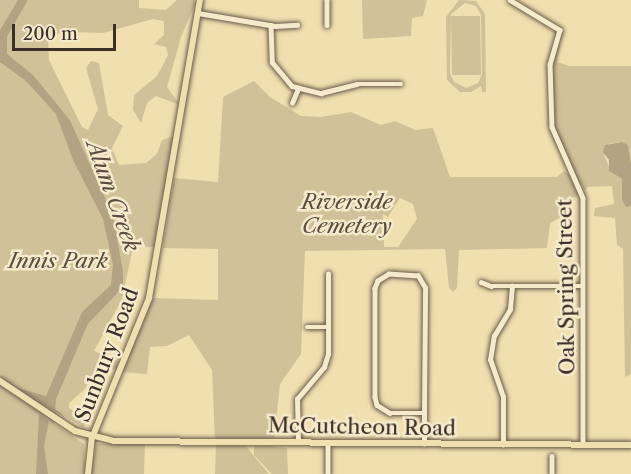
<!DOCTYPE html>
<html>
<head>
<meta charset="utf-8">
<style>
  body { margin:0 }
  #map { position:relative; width:631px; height:474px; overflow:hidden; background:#f0dfaf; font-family:"Libre Caslon Text",serif }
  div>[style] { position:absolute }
  .green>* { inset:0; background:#d1c198 }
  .water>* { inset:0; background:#b3a382 }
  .roads { filter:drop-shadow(0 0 2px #695b4b) drop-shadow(0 0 2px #695b4b) }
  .minor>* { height:4.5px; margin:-2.25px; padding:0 2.25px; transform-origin:2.25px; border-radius:2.25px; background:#f5eacb }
  .major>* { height:6px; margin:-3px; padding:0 3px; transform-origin:3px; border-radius:3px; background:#f0dfaf }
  span { translate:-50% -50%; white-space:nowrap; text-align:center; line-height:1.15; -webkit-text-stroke:5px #f5eacb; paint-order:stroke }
  .park-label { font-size:21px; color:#5a4c40; font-style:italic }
  .street-label { font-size:21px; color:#3c2f2a }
  .water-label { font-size:22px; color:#5a4c40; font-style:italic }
  .scale { position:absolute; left:12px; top:24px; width:104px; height:27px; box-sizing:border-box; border:3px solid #3c2f2a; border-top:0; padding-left:8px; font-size:18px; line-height:21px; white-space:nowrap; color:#3c2f2a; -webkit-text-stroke:4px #f5eacb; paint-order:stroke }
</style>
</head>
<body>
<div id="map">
  <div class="green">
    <div style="clip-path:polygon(evenodd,0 0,20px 0,3px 26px,7px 46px,7px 37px,28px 0,139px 0,139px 8px,166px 10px,177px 0,194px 0,195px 4px,181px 37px,167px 87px,180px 105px,156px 96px,147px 103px,141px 123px,133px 110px,134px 95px,157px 76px,168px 55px,166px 47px,154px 44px,164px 35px,164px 21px,153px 19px,103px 33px,62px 32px,48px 39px,49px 60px,82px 127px,88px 130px,98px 109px,86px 68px,91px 61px,99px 63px,108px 115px,123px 126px,112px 148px,119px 165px,146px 163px,157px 154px,162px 140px,174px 136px,158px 247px,133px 247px,122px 299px,94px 351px,120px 362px,117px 370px,97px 366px,85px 389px,69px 403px,69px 408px,86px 417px,84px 428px,56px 411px,54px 424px,84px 444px,85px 474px,0 474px,0 0,55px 103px,70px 120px,113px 215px,123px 271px,115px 296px,88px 324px,71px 364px,79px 328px,113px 289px,119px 268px,93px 182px,55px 103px)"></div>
    <div style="clip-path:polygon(362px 0,427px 0,423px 16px,412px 18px,411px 36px,363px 39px)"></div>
    <div style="clip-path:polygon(evenodd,459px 0,476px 1px,485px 14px,486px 92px,482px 92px,481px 86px,471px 92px,460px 92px,447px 80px,446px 17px,459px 0,465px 3px,476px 6px,481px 15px,482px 74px,478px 83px,466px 88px,454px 82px,450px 73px,451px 14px,465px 3px)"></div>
    <div style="clip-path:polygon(451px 16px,480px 16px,481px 75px,452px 75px)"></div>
    <div style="clip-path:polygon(563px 27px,557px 62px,569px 66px,631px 66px,631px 164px,629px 151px,619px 142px,608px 144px,604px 155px,612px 173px,622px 179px,622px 200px,631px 206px,631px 374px,625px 377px,623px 249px,617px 245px,615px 218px,594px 216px,595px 208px,614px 204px,612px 186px,587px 187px,585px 191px,565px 157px,554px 125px,552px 57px)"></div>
    <div style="clip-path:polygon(evenodd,254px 81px,270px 97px,301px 116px,321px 117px,351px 112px,381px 125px,395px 121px,415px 130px,433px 128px,450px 177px,557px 177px,564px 171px,576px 181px,580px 195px,567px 200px,561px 217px,550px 223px,547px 248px,459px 250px,457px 288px,453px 292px,449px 288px,445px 249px,305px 251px,301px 354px,280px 384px,274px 441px,215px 440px,212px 370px,189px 335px,167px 346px,150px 347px,147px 374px,122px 372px,153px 298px,218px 300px,218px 249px,163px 248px,174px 178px,218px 182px,223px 97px,254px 81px,400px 198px,413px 204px,417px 219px,398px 247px,384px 247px,383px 214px,388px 217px,400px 198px)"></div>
    <div style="clip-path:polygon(145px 443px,144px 474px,91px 474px,96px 444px)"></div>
    <div style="clip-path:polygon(216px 445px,245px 445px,269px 474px,215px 474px)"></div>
    <div style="clip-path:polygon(254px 445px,287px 448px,288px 474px,272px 474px,254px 455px)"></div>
  </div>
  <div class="water">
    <div style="clip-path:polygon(18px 0,28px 0,7px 37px,7px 54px,33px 75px,70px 120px,113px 215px,123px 271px,123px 284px,115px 296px,88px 324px,56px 399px,55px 409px,67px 419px,17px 388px,46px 396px,82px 312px,111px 285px,113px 265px,103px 219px,73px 160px,56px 114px,26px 81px,0 62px,0 30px)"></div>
    <div style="clip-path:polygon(622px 142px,628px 145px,631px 164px,631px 206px,626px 207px,622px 200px,622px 179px,609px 171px,609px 160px,603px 152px,605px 145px)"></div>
    <div style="clip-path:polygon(39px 414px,49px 421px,44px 446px,48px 474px,36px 474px)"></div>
  </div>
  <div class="roads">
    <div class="minor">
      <div style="left:327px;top:0;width:25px;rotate:90deg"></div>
      <div style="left:510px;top:0;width:58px;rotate:31deg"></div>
      <div style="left:560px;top:30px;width:35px;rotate:106deg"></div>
      <div style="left:550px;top:64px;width:63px;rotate:88.2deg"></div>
      <div style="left:552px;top:127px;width:77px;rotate:66.4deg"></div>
      <div style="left:583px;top:198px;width:247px;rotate:90deg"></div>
      <div style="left:198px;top:13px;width:78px;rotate:9.6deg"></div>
      <div style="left:275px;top:26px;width:22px;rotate:-3deg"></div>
      <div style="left:271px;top:25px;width:37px;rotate:88deg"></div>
      <div style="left:272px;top:62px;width:31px;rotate:50deg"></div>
      <div style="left:292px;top:86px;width:30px;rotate:14deg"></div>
      <div style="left:321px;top:93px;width:37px;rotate:-14deg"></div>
      <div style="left:357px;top:84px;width:44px"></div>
      <div style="left:292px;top:103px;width:15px;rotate:-67deg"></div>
      <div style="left:481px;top:282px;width:11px;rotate:22deg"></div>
      <div style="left:491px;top:286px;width:92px"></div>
      <div style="left:307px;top:327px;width:21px"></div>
      <div style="left:298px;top:442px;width:43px;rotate:-91.3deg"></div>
      <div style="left:297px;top:399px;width:42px;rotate:-49.8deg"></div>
      <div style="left:324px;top:367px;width:14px;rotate:-73deg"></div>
      <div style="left:328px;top:354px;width:80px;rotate:-90deg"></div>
      <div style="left:328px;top:443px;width:31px;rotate:90deg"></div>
      <div style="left:424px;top:444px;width:31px;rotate:-90deg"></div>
      <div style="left:424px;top:413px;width:125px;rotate:-89.5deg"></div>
      <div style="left:425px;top:288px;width:14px;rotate:-120deg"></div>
      <div style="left:418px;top:276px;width:29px;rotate:-176deg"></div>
      <div style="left:389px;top:274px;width:13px;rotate:148deg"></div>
      <div style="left:378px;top:281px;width:8px;rotate:113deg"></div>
      <div style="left:375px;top:288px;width:109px;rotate:90deg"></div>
      <div style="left:375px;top:397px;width:8px;rotate:76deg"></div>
      <div style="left:377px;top:405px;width:15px;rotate:32deg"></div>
      <div style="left:390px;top:413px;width:34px"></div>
      <div style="left:503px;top:445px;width:48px;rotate:-90deg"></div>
      <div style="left:503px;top:397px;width:39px;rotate:-109deg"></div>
      <div style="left:490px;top:360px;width:24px;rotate:-81deg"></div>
      <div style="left:494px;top:336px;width:31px;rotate:-59deg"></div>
      <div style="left:510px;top:309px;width:23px;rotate:-85deg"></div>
      <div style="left:552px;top:456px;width:18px;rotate:90deg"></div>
    </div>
    <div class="major">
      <div style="left:0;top:381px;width:90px;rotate:33.7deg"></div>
      <div style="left:75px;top:431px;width:40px;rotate:14.4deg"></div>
      <div style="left:114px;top:441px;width:517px;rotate:0.44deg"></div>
      <div style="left:88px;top:474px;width:36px;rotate:-84deg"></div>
      <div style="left:92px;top:438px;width:151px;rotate:-67.8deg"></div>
      <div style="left:149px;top:298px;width:302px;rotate:-80.3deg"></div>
    </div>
  </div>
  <div class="park-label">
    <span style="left:347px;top:214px">Riverside<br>Cemetery</span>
    <span style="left:58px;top:261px">Innis Park</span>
  </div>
  <div class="street-label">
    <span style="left:566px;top:287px;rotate:-91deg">Oak Spring Street</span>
    <span style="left:107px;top:355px;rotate:-69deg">Sunbury Road</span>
    <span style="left:362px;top:427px;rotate:1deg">McCutcheon Road</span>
  </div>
  <div class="water-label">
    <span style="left:113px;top:196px;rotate:70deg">Alum Creek</span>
  </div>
  <div class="scale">200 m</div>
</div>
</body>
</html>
